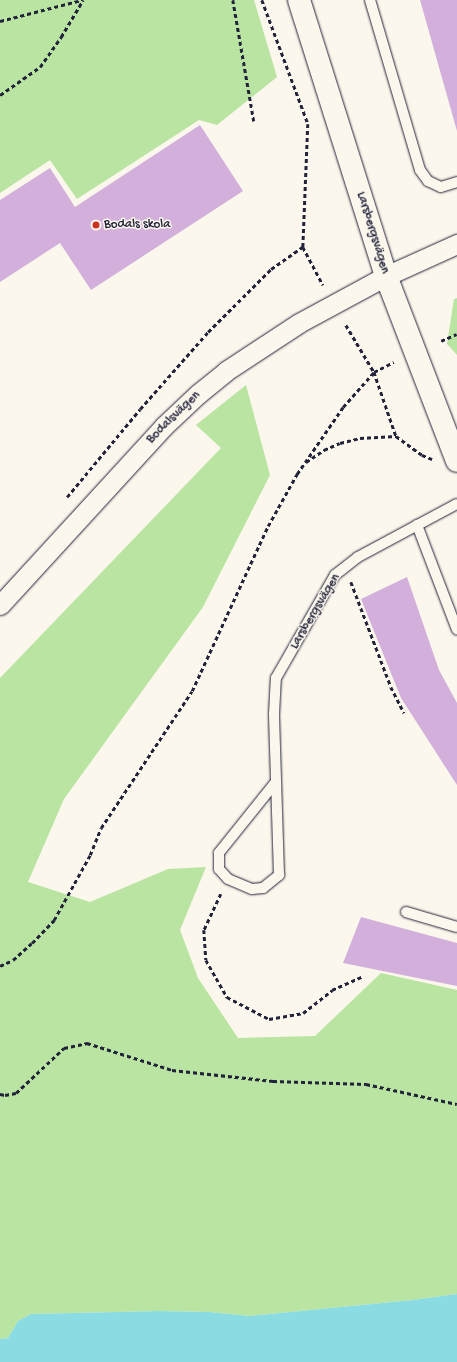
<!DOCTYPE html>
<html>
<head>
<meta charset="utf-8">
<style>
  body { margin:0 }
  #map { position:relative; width:457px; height:1362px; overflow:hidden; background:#fbf7ec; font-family:"Gochi Hand",sans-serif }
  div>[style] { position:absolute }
  .green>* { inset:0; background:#b9e4a2 }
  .water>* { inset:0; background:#8adce2 }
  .building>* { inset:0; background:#d2b0db }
  .path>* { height:2.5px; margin-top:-1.25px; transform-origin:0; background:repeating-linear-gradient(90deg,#22223b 0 4px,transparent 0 7px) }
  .roads { filter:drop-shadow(0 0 1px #22223b) drop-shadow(0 0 1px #22223b) }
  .service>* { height:10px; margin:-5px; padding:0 5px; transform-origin:5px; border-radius:5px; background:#fbf7ec }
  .minor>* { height:19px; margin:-9.5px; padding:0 9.5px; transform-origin:9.5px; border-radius:9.5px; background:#fbf7ec }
  .tertiary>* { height:22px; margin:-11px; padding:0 11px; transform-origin:11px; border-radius:11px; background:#fbf7ec }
  .dots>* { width:11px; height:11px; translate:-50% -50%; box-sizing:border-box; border:2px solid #fbf7ec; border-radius:50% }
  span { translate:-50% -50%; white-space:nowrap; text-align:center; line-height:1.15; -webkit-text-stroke:3px #fbf7ec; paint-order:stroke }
  .poi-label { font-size:13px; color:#22223b }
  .left { translate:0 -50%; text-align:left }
  .street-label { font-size:13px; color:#22223b }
</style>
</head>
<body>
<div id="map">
  <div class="green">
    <div style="clip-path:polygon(0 0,254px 0,277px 77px,217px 125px,199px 120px,77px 199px,50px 160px,0 193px)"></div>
    <div style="clip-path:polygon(457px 298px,457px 355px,447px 344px,454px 299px)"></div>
    <div style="clip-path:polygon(246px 385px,270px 475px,203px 607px,64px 799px,28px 882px,90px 902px,168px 869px,206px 867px,180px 930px,198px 978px,238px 1038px,315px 1036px,381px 973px,457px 990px,457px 1294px,413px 1300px,250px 1316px,209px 1312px,159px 1311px,31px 1314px,18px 1321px,8px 1338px,0 1339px,0 678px,221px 448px,196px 425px)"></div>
  </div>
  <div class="water">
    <div style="clip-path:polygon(457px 1294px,457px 1362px,0 1362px,0 1339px,8px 1338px,18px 1321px,31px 1314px,159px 1311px,209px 1312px,250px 1316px,413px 1300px)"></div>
  </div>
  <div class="building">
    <div style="clip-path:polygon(420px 0,457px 0,457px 131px)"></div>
    <div style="clip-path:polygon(200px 125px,243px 191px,91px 290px,60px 243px,0 282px,0 200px,50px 168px,75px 207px)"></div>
    <div style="clip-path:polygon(407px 577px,439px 670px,457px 703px,457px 785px,401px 698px,361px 599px)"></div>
    <div style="clip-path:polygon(361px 917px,457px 943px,457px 986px,343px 963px)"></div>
  </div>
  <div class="path">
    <div style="left:233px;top:0;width:123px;rotate:80.2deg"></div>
    <div style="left:262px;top:0;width:132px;rotate:69.6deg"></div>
    <div style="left:308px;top:124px;width:123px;rotate:92.3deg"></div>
    <div style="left:303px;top:247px;width:43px;rotate:62.2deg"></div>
    <div style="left:0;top:21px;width:85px;rotate:-14.4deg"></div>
    <div style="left:0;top:95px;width:49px;rotate:-35deg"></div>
    <div style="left:40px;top:67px;width:37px;rotate:-55deg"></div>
    <div style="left:61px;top:37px;width:43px;rotate:-59.3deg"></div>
    <div style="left:346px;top:325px;width:55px;rotate:59.2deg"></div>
    <div style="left:374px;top:372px;width:68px;rotate:71deg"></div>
    <div style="left:396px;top:436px;width:32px;rotate:36deg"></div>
    <div style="left:422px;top:455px;width:11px;rotate:22deg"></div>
    <div style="left:441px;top:341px;width:17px;rotate:-24deg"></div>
    <div style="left:306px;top:462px;width:22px;rotate:-34deg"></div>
    <div style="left:324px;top:450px;width:17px;rotate:-24deg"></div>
    <div style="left:340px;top:443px;width:21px;rotate:-14deg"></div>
    <div style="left:360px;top:438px;width:36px;rotate:-3deg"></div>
    <div style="left:67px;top:497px;width:114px;rotate:-50.3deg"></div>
    <div style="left:140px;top:409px;width:103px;rotate:-48.6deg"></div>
    <div style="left:208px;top:332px;width:89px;rotate:-45deg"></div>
    <div style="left:271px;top:269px;width:39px;rotate:-35deg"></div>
    <div style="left:351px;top:582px;width:112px;rotate:69.1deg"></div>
    <div style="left:391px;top:687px;width:29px;rotate:63deg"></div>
    <div style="left:221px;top:894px;width:40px;rotate:115deg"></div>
    <div style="left:204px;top:930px;width:30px;rotate:86deg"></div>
    <div style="left:206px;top:960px;width:43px;rotate:60.4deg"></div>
    <div style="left:227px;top:997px;width:47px;rotate:27.6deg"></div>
    <div style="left:269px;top:1019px;width:35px;rotate:-10deg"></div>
    <div style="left:303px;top:1013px;width:37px;rotate:-38deg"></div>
    <div style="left:332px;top:990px;width:34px;rotate:-24deg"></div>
    <div style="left:0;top:966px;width:14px;rotate:-25deg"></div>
    <div style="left:13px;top:960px;width:25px;rotate:-42deg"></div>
    <div style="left:32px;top:943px;width:32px;rotate:-46deg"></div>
    <div style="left:54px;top:920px;width:74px;rotate:-61deg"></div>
    <div style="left:90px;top:855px;width:29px;rotate:-68deg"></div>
    <div style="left:101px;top:828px;width:164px;rotate:-56.4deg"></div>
    <div style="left:192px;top:691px;width:182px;rotate:-65.3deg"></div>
    <div style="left:268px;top:526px;width:60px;rotate:-60.9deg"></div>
    <div style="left:297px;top:474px;width:81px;rotate:-55.5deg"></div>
    <div style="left:343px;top:407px;width:47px;rotate:-48.5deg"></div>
    <div style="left:374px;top:372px;width:22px;rotate:-27deg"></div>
    <div style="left:0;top:1094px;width:5px;rotate:11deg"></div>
    <div style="left:5px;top:1095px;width:11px;rotate:-10deg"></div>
    <div style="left:16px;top:1093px;width:66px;rotate:-43.2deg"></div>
    <div style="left:64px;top:1048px;width:24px;rotate:-12deg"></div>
    <div style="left:87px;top:1043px;width:89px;rotate:17.6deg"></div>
    <div style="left:172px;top:1070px;width:102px;rotate:6.2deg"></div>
    <div style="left:273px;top:1081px;width:93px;rotate:1.8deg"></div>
    <div style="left:366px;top:1084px;width:93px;rotate:12.4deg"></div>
  </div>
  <div class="roads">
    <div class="service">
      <div style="left:370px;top:0;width:177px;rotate:73.6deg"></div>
      <div style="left:420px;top:170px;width:14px;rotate:54deg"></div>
      <div style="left:428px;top:181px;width:14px;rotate:25deg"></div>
      <div style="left:441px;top:187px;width:17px;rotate:-17deg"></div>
      <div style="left:417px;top:525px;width:112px;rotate:69.1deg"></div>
      <div style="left:275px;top:783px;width:90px;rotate:128.7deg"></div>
      <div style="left:219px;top:853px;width:16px;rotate:90deg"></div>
      <div style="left:219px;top:869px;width:13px;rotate:48deg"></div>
      <div style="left:228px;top:879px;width:26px;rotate:23deg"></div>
      <div style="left:252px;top:889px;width:11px;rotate:-5deg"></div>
      <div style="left:263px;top:888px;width:21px;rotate:-39deg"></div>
      <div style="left:279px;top:875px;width:161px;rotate:-91.8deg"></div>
      <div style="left:274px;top:714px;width:36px;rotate:-87deg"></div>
      <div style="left:276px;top:678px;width:119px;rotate:-60.2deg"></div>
      <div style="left:335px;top:575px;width:29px;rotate:-38deg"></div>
      <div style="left:358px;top:557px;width:112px;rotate:-28.2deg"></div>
      <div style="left:406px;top:912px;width:53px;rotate:16.4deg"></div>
    </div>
    <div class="minor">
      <div style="left:0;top:605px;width:243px;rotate:-47.5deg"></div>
      <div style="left:164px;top:426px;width:47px;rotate:-43.3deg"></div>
      <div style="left:198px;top:394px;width:36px;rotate:-39deg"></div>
      <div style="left:226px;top:371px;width:87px;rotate:-33.3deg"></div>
      <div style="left:299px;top:323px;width:99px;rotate:-28.4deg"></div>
      <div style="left:386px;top:276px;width:78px;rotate:-24.3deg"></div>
    </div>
    <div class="tertiary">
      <div style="left:299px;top:0;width:289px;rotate:72.5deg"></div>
      <div style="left:386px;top:276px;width:198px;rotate:69deg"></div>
    </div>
  </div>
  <div class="dots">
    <div style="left:96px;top:225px;background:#c8321e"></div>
  </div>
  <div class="poi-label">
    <span class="left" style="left:104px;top:225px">Bodals skola</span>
  </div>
  <div class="street-label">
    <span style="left:372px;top:233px;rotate:73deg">Larsbergsvägen</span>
    <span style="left:174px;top:418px;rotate:-44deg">Bodalsvägen</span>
    <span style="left:316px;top:612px;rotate:-59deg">Larsbergsvägen</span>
  </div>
</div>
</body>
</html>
